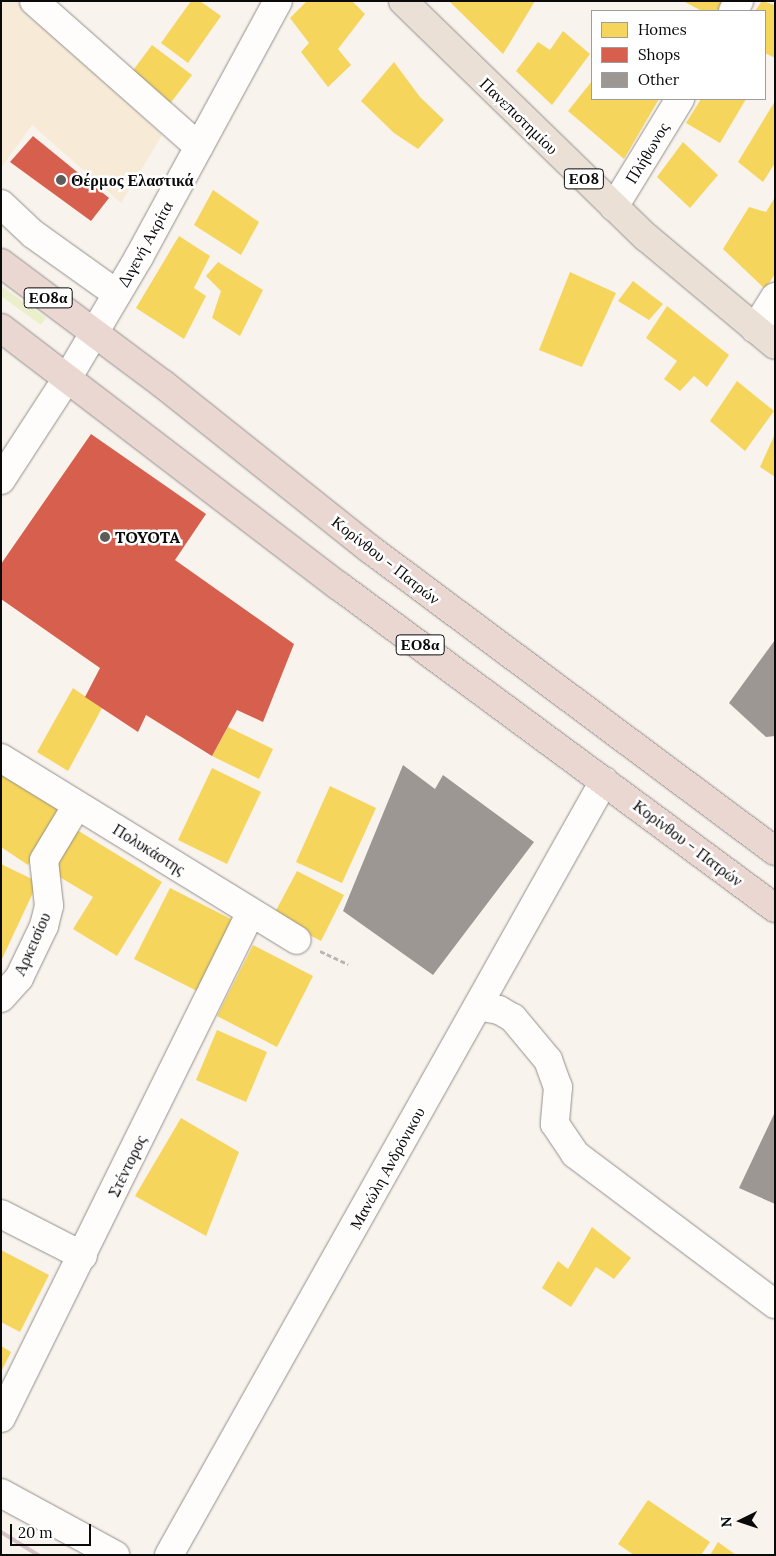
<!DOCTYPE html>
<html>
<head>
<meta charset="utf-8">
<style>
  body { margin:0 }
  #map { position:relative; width:776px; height:1556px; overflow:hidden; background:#f9f3ed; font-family:Lora,serif }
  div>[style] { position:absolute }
  .farmland>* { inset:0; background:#f7ebd8 }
  .green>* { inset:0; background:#ebefcb }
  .homes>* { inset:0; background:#f6d55c }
  .shops>* { inset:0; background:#d6604d }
  .building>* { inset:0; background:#9c9793 }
  .path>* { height:3px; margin-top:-1.5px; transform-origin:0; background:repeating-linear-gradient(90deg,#b7b6b5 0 5px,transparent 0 7.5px) }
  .roads { filter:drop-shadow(0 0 1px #928f8c) drop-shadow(0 0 1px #928f8c) }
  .minor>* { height:28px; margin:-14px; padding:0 14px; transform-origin:14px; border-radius:14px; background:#fefdfc }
  .major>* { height:28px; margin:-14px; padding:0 14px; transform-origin:14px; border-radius:14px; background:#ebe0d6 }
  .highway>* { height:28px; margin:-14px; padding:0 14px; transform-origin:14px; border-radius:14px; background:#ead7d2 }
  .rail>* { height:4px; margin:-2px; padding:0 2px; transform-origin:2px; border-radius:2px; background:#d7c2c8 }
  .dots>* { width:14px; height:14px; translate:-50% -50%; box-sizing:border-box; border:2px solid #fff; border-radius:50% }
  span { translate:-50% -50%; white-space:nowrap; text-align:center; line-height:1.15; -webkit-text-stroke:5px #fff; paint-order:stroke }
  .shield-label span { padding:1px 4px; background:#fff; border:1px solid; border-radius:4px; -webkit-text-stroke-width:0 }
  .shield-label { font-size:15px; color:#0a0a0a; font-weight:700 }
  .street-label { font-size:16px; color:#0a0a0a }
  .poi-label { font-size:16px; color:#0a0a0a; font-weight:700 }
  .left { translate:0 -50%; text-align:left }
  .frame { position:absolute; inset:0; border:2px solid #0a0a0a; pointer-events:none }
  .legend { position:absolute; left:591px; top:10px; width:175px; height:90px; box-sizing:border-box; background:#fff; border:1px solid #9d9d9d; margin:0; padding:6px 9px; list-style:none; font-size:15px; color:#0a0a0a }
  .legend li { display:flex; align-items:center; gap:10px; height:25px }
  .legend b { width:25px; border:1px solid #9d9d9d }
  .north { position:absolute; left:716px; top:1496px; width:50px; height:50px; -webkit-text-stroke:4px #fff; paint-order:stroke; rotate:266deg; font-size:14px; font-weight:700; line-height:20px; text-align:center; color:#0a0a0a }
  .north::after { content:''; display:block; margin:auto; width:18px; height:22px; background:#0a0a0a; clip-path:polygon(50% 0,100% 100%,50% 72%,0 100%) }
  .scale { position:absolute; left:10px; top:1524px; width:81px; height:22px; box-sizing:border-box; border:2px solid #0a0a0a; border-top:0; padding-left:6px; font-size:15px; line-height:18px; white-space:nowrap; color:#0a0a0a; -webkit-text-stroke:4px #fff; paint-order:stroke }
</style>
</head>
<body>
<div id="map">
  <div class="farmland">
    <div style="clip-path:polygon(1px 1px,16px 1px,162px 135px,121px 203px,32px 125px,1px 168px)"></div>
  </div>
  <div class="green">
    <div style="clip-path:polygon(1px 286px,46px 318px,41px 325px,1px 296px)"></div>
  </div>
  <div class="homes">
    <div style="clip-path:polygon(191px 1px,200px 1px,221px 16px,188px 63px,161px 43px)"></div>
    <div style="clip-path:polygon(307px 1px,352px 1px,365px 14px,338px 49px,351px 65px,328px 87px,301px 52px,309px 43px,290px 18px)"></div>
    <div style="clip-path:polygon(449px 1px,535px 1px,503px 54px)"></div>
    <div style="clip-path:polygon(683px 1px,726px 1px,721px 11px,702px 11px)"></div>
    <div style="clip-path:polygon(762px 1px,775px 5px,775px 58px,765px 53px,765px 11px,755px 11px)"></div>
    <div style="clip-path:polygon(563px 31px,590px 54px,552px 105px,516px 71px,538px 42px,550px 50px)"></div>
    <div style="clip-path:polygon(152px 45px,192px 75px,169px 105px,131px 73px)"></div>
    <div style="clip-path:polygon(394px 62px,420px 97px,444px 120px,418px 149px,394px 133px,361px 101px)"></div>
    <div style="clip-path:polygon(592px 81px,592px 99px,659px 99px,624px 159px,568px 111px)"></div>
    <div style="clip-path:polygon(701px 99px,746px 99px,720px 143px,686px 123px)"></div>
    <div style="clip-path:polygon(775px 101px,775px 163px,763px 182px,738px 162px)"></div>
    <div style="clip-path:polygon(683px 142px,718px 175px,690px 208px,657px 177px)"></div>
    <div style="clip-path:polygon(213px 190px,259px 222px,241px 255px,194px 225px)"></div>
    <div style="clip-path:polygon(775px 197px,775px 274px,765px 289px,723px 249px,749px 207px,766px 212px)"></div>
    <div style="clip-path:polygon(179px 236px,210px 256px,194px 288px,206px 296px,184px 339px,136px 308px)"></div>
    <div style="clip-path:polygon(218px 262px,263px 290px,240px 336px,212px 318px,221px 291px,206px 276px)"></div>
    <div style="clip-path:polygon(570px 272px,616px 293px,582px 367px,539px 350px)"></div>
    <div style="clip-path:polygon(633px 281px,663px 304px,649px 320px,618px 301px)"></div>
    <div style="clip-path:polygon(667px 306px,729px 355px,707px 387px,694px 376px,680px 391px,664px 379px,677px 361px,646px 338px)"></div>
    <div style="clip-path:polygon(737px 381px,774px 411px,745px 451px,710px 421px)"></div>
    <div style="clip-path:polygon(775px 434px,775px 477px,760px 467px)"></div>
    <div style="clip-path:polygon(73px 688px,102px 708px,68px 771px,37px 752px)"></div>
    <div style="clip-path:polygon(228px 727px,273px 749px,259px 779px,212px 756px)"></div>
    <div style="clip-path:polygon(212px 768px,261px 792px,227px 864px,178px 840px)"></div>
    <div style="clip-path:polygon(1px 769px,64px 811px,28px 865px,1px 847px)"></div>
    <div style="clip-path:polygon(330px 786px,376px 808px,342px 883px,296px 862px)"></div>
    <div style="clip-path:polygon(77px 830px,162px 882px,117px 956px,73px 929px,93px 897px,53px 873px)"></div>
    <div style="clip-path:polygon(1px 864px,38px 882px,1px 961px)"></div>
    <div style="clip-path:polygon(297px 871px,344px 895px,321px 941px,273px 916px)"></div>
    <div style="clip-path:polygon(170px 888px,233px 920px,197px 991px,134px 959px)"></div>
    <div style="clip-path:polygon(253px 945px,313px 976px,277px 1047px,217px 1016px)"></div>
    <div style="clip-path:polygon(217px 1030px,267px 1052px,246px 1102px,196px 1080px)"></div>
    <div style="clip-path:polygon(181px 1118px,239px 1152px,206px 1236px,135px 1196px)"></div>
    <div style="clip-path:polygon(592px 1227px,631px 1258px,614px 1279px,596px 1267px,571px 1307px,542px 1288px,558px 1261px,568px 1269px)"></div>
    <div style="clip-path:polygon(1px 1250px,49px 1275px,20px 1332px,1px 1322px)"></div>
    <div style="clip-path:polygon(1px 1346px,11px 1352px,1px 1372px)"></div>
    <div style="clip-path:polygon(648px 1500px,710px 1542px,701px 1555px,634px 1555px,618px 1544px)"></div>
    <div style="clip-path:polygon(718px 1542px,736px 1555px,710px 1555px)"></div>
  </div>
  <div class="shops">
    <div style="clip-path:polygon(33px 136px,109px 198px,91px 221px,10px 162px)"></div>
    <div style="clip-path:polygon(91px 434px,206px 514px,175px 560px,294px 644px,263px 722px,237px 710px,212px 756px,146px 715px,138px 732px,85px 697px,100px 668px,1px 599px,1px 564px)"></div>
  </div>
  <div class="building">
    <div style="clip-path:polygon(775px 640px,775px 736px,766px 737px,729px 703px)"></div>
    <div style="clip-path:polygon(403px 765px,435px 789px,443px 775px,534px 842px,433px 975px,343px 911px)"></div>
    <div style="clip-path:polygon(775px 1112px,775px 1204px,739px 1188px)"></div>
  </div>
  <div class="path">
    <div style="left:320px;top:951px;width:31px;rotate:25deg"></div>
  </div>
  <div class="roads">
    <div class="minor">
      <div style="left:34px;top:1px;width:220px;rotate:41.5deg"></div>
      <div style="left:733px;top:11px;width:12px;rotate:-59deg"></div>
      <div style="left:1px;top:204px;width:44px;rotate:43.2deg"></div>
      <div style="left:33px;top:234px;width:103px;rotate:35.5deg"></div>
      <div style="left:614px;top:207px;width:127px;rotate:-58.6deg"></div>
      <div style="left:755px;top:329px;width:38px;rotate:-58deg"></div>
      <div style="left:1px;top:480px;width:123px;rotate:-57deg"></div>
      <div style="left:68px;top:377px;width:139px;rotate:-59.4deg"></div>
      <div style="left:139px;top:257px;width:291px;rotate:-61.5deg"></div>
      <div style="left:1px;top:758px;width:347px;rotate:31.6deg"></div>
      <div style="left:1px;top:998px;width:27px;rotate:-48deg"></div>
      <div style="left:19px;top:978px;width:58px;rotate:-64.3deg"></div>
      <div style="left:44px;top:926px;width:21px;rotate:-76deg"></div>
      <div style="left:49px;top:906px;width:46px;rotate:-96.2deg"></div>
      <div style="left:44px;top:860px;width:64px;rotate:-59deg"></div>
      <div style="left:478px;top:1006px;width:21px;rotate:11deg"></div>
      <div style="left:499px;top:1010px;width:16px;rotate:30deg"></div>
      <div style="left:513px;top:1018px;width:55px;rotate:50.2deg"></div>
      <div style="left:548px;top:1060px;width:29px;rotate:70deg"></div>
      <div style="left:558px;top:1087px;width:37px;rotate:95deg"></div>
      <div style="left:555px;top:1124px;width:36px;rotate:56deg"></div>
      <div style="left:575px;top:1154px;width:250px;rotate:36.9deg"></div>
      <div style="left:1px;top:1214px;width:92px;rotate:27.1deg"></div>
      <div style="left:1px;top:1418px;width:564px;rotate:-63.71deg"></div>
      <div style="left:1px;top:1493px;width:130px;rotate:28.5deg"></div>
      <div style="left:169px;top:1555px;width:888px;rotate:-60.66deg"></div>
    </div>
    <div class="major">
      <div style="left:403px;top:1px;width:339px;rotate:44.2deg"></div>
      <div style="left:646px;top:237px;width:168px;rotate:39.9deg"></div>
    </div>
    <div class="highway">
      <div style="left:1px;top:263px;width:202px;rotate:36.8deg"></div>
      <div style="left:163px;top:384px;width:265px;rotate:38.6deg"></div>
      <div style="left:370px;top:549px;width:505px;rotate:36.71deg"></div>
      <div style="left:1px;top:328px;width:425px;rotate:37.4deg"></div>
      <div style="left:339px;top:586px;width:542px;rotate:36.45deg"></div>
    </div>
  </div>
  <div class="rail">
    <div style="left:1px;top:1532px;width:44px;rotate:31.9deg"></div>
  </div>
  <div class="dots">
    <div style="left:61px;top:180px;background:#5e5c59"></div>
    <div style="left:105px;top:537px;background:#5e5c59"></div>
  </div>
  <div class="shield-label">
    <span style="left:584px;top:179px">ΕΟ8</span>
    <span style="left:48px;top:298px">ΕΟ8α</span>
    <span style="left:420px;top:645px">ΕΟ8α</span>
  </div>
  <div class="street-label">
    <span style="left:519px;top:116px;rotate:44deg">Πανεπιστημίου</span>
    <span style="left:647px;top:153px;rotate:-59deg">Πλήθωνος</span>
    <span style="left:145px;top:244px;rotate:-61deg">Διγενή Ακρίτα</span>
    <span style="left:386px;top:560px;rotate:38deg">Κορίνθου - Πατρών</span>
    <span style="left:688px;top:843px;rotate:37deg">Κορίνθου - Πατρών</span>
    <span style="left:149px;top:849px;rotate:32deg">Πολυκάστης</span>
    <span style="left:32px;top:944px;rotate:-66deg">Αρκεισίου</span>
    <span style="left:127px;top:1166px;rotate:-64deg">Στέντορος</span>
    <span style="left:387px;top:1168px;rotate:-61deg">Μανώλη Ανδρόνικου</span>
  </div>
  <div class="poi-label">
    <span class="left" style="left:71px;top:180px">Θέρμος Ελαστικά</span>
    <span class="left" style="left:115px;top:537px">TOYOTA</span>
  </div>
  <div class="frame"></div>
  <ul class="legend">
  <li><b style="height:14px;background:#f6d55c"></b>Homes</li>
  <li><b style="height:14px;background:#d6604d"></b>Shops</li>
  <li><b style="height:14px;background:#9c9793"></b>Other</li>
  </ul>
  <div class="north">N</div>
  <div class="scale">20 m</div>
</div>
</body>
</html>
